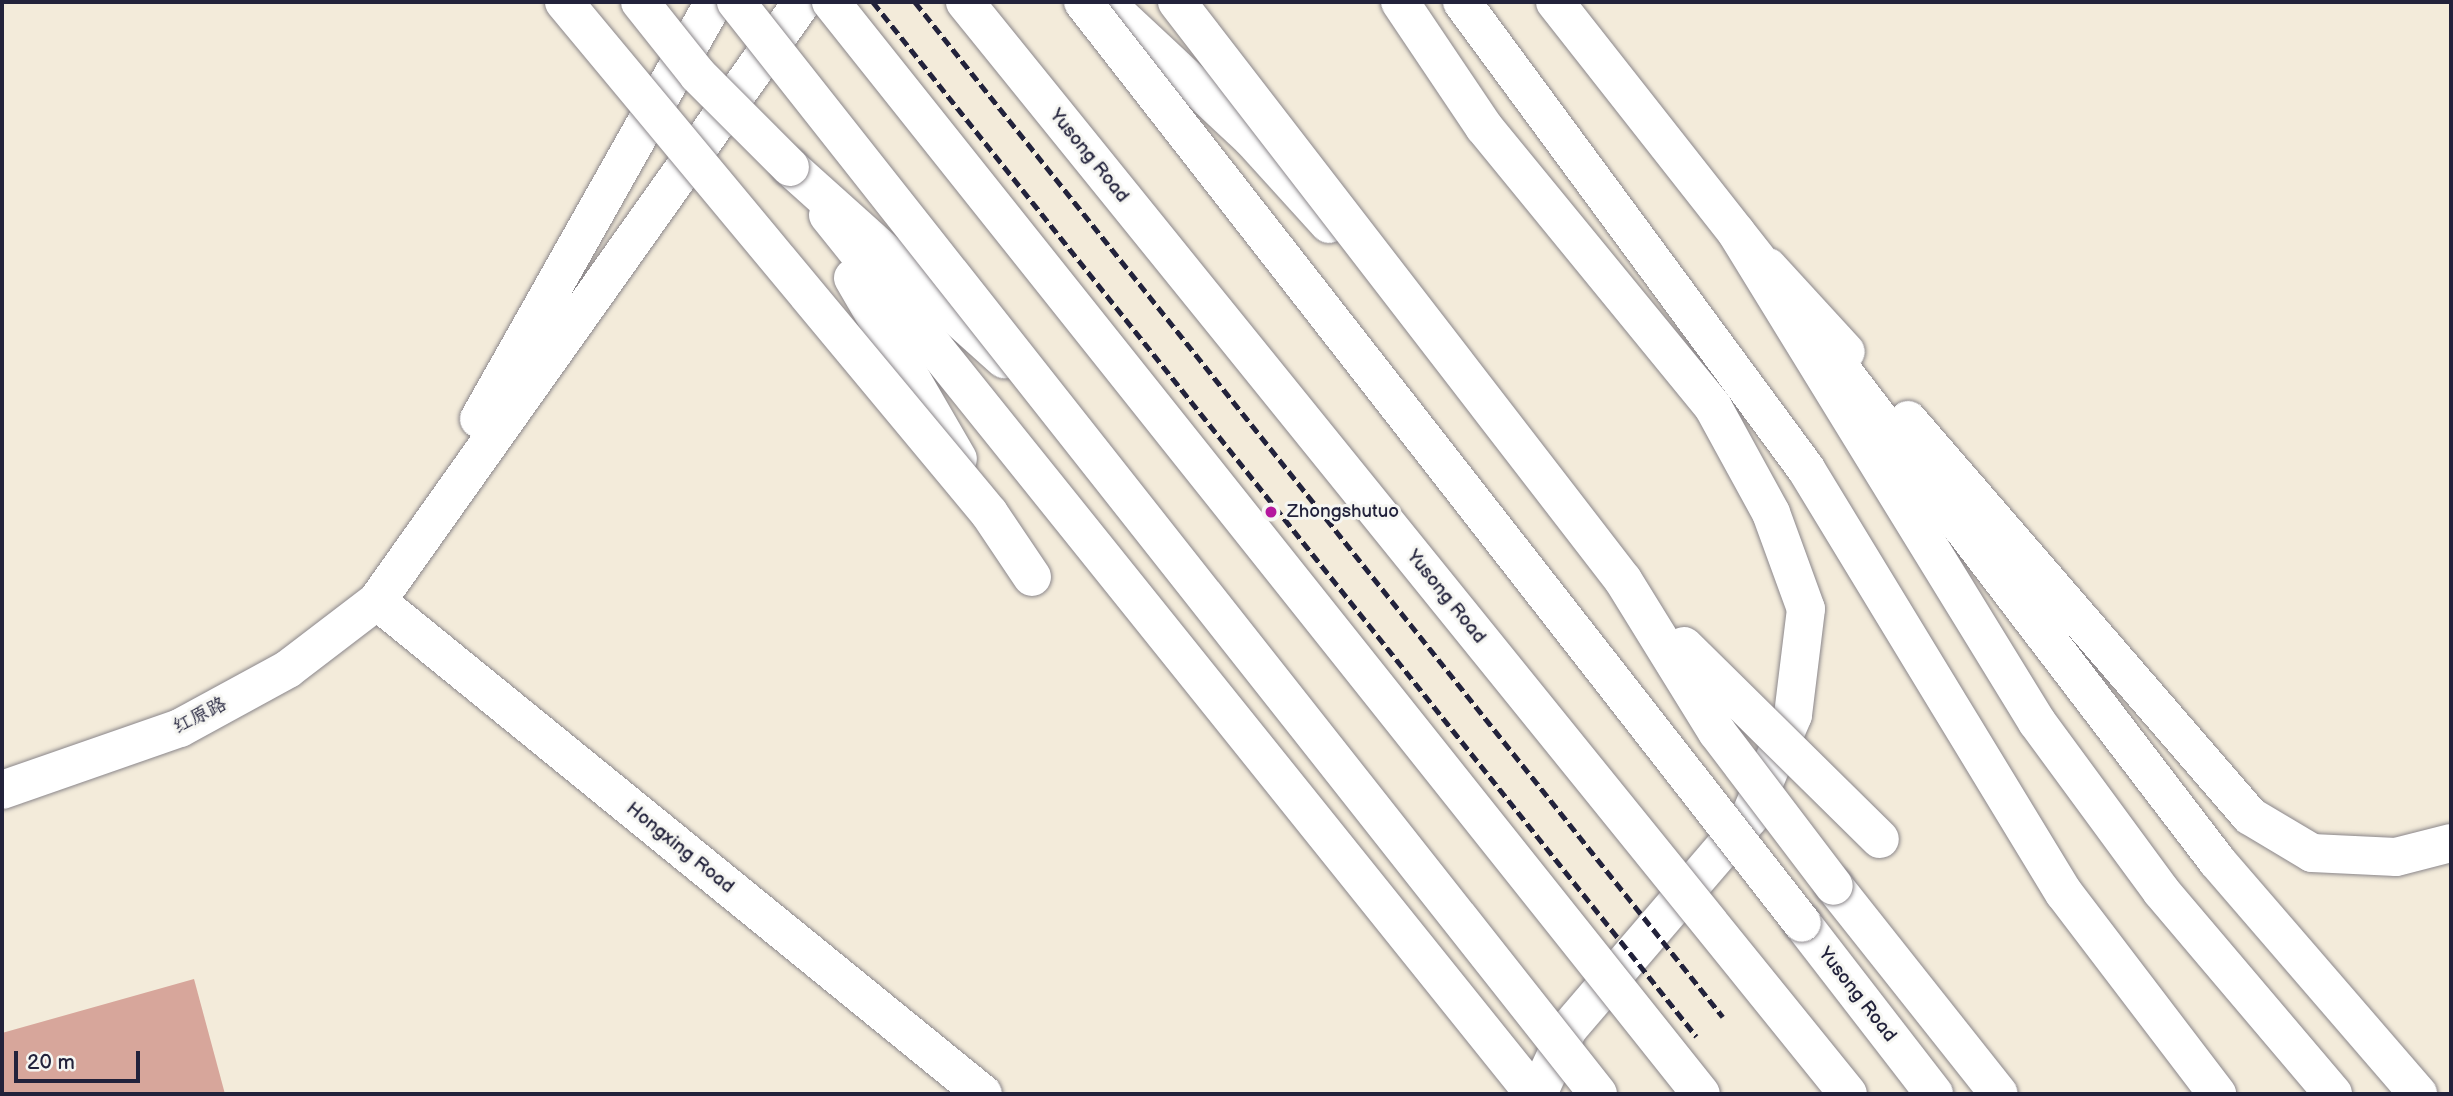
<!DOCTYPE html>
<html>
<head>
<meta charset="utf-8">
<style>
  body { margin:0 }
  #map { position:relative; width:2453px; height:1096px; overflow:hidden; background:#f3ebda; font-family:"Balsamiq Sans","LXGW WenKai TC",sans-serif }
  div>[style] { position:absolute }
  .building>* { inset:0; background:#d7a69b }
  .roads { filter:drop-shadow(0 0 2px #8a868a) drop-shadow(0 0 2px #8a868a) }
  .secondary>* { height:38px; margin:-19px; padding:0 19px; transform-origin:19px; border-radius:19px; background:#fff }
  .highway>* { height:38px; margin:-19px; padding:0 19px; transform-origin:19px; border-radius:19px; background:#fff }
  .rail>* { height:5px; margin-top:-2.5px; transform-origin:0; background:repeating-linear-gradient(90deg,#22223b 0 10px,transparent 0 15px) }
  .bridges { filter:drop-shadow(0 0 2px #8a868a) drop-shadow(0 0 2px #8a868a) }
  .secondary-bridge>* { height:38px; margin:-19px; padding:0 19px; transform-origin:19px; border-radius:19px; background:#fff }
  .highway-bridge>* { height:38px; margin:-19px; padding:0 19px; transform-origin:19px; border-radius:19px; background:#fff }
  .dots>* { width:19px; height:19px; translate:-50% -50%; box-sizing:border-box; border:4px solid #f6f6f2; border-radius:50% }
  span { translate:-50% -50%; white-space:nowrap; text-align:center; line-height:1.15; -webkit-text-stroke:6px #f6f6f2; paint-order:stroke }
  .street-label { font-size:19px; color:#22223b }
  .poi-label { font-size:19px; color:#22223b }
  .left { translate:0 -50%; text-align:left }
  .frame { position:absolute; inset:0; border:4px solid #22223b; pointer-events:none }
  .scale { position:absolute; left:14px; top:1051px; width:126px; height:32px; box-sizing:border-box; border:4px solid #22223b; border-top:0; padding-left:9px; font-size:21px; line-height:24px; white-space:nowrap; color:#22223b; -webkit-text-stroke:5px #f6f6f2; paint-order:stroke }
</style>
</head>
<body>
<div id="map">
  <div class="building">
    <div style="clip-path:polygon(194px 979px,225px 1094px,2px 1094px,2px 1033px)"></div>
  </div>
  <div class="roads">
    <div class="secondary">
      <div style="left:1400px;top:2px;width:151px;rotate:56.1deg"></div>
      <div style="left:1484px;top:127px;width:362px;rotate:50.7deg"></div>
      <div style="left:1713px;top:407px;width:121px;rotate:61.3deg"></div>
      <div style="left:1771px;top:513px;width:102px;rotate:70deg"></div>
      <div style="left:1806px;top:609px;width:107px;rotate:97deg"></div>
      <div style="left:1793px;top:715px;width:112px;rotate:113.1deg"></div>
      <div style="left:1749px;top:818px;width:278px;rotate:130.6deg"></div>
      <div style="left:1568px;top:1029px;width:72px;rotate:114.8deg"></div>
      <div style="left:1555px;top:2px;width:327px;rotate:51.8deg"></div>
      <div style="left:828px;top:215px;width:1127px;rotate:51.23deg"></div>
      <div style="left:1768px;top:267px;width:115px;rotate:47.5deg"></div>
      <div style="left:853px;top:278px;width:209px;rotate:59.9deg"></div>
      <div style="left:1819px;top:340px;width:656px;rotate:52.62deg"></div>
      <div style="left:2217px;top:861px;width:308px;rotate:49.2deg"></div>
      <div style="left:479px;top:419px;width:479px;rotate:-60.6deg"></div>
      <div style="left:1908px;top:420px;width:523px;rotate:49.18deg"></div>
      <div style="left:2250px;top:816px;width:72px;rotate:30.8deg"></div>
      <div style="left:2312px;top:853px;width:84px;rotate:2.7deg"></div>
      <div style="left:2396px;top:857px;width:57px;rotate:-14.3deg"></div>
      <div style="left:377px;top:601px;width:781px;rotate:39.13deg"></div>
      <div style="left:2px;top:790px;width:188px;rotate:-19.2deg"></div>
      <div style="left:180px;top:728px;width:123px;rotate:-28.6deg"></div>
      <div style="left:288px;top:669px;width:112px;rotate:-37.4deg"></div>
      <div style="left:377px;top:601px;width:734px;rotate:-54.64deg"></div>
      <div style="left:1802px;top:923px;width:216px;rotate:52.3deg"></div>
    </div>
    <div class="highway">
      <div style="left:1105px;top:2px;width:200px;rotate:43deg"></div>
      <div style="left:1251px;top:138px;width:116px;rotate:47.8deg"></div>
      <div style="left:1462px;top:2px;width:580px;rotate:53.62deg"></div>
      <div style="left:1806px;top:469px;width:496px;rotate:58.7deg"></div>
      <div style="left:2064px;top:893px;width:253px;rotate:52.7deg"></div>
      <div style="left:790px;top:167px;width:288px;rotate:41.9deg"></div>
      <div style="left:1736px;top:232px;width:575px;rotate:58.44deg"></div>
      <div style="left:2037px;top:722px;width:210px;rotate:53.7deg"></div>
      <div style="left:2161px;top:891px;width:266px;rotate:49.7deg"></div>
      <div style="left:1834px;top:886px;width:265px;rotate:51.6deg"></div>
    </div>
  </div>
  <div class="rail">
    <div style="left:873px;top:2px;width:1322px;rotate:51.48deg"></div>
    <div style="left:915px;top:2px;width:1297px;rotate:51.48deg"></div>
  </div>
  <div class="bridges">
    <div class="secondary-bridge">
      <div style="left:640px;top:2px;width:93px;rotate:51.5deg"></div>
      <div style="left:698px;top:75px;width:130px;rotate:45deg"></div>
      <div style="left:1083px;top:2px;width:1168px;rotate:52.02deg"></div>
    </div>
    <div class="highway-bridge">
      <div style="left:564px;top:2px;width:665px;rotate:50.25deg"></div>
      <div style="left:989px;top:513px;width:77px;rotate:56.1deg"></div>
      <div style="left:736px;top:2px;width:1391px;rotate:51.71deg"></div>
      <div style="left:831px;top:2px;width:1396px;rotate:51.46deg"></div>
      <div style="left:965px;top:2px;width:1404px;rotate:51.04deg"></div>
      <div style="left:1177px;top:2px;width:730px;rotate:52.35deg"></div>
      <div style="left:1623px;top:580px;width:179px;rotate:58.3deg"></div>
      <div style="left:1717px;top:732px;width:193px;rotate:52.8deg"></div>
      <div style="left:1684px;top:646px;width:275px;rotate:44.6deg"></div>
    </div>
  </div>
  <div class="dots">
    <div style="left:1271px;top:512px;background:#b5179e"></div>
  </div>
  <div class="street-label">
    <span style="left:1089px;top:156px;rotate:51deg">Yusong Road</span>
    <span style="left:1446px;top:597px;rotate:51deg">Yusong Road</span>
    <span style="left:200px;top:716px;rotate:-27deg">红原路</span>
    <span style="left:680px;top:848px;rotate:39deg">Hongxing Road</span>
    <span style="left:1857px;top:995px;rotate:52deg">Yusong Road</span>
  </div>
  <div class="poi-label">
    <span class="left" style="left:1287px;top:512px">Zhongshutuo</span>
  </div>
  <div class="frame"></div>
  <div class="scale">20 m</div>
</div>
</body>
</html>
